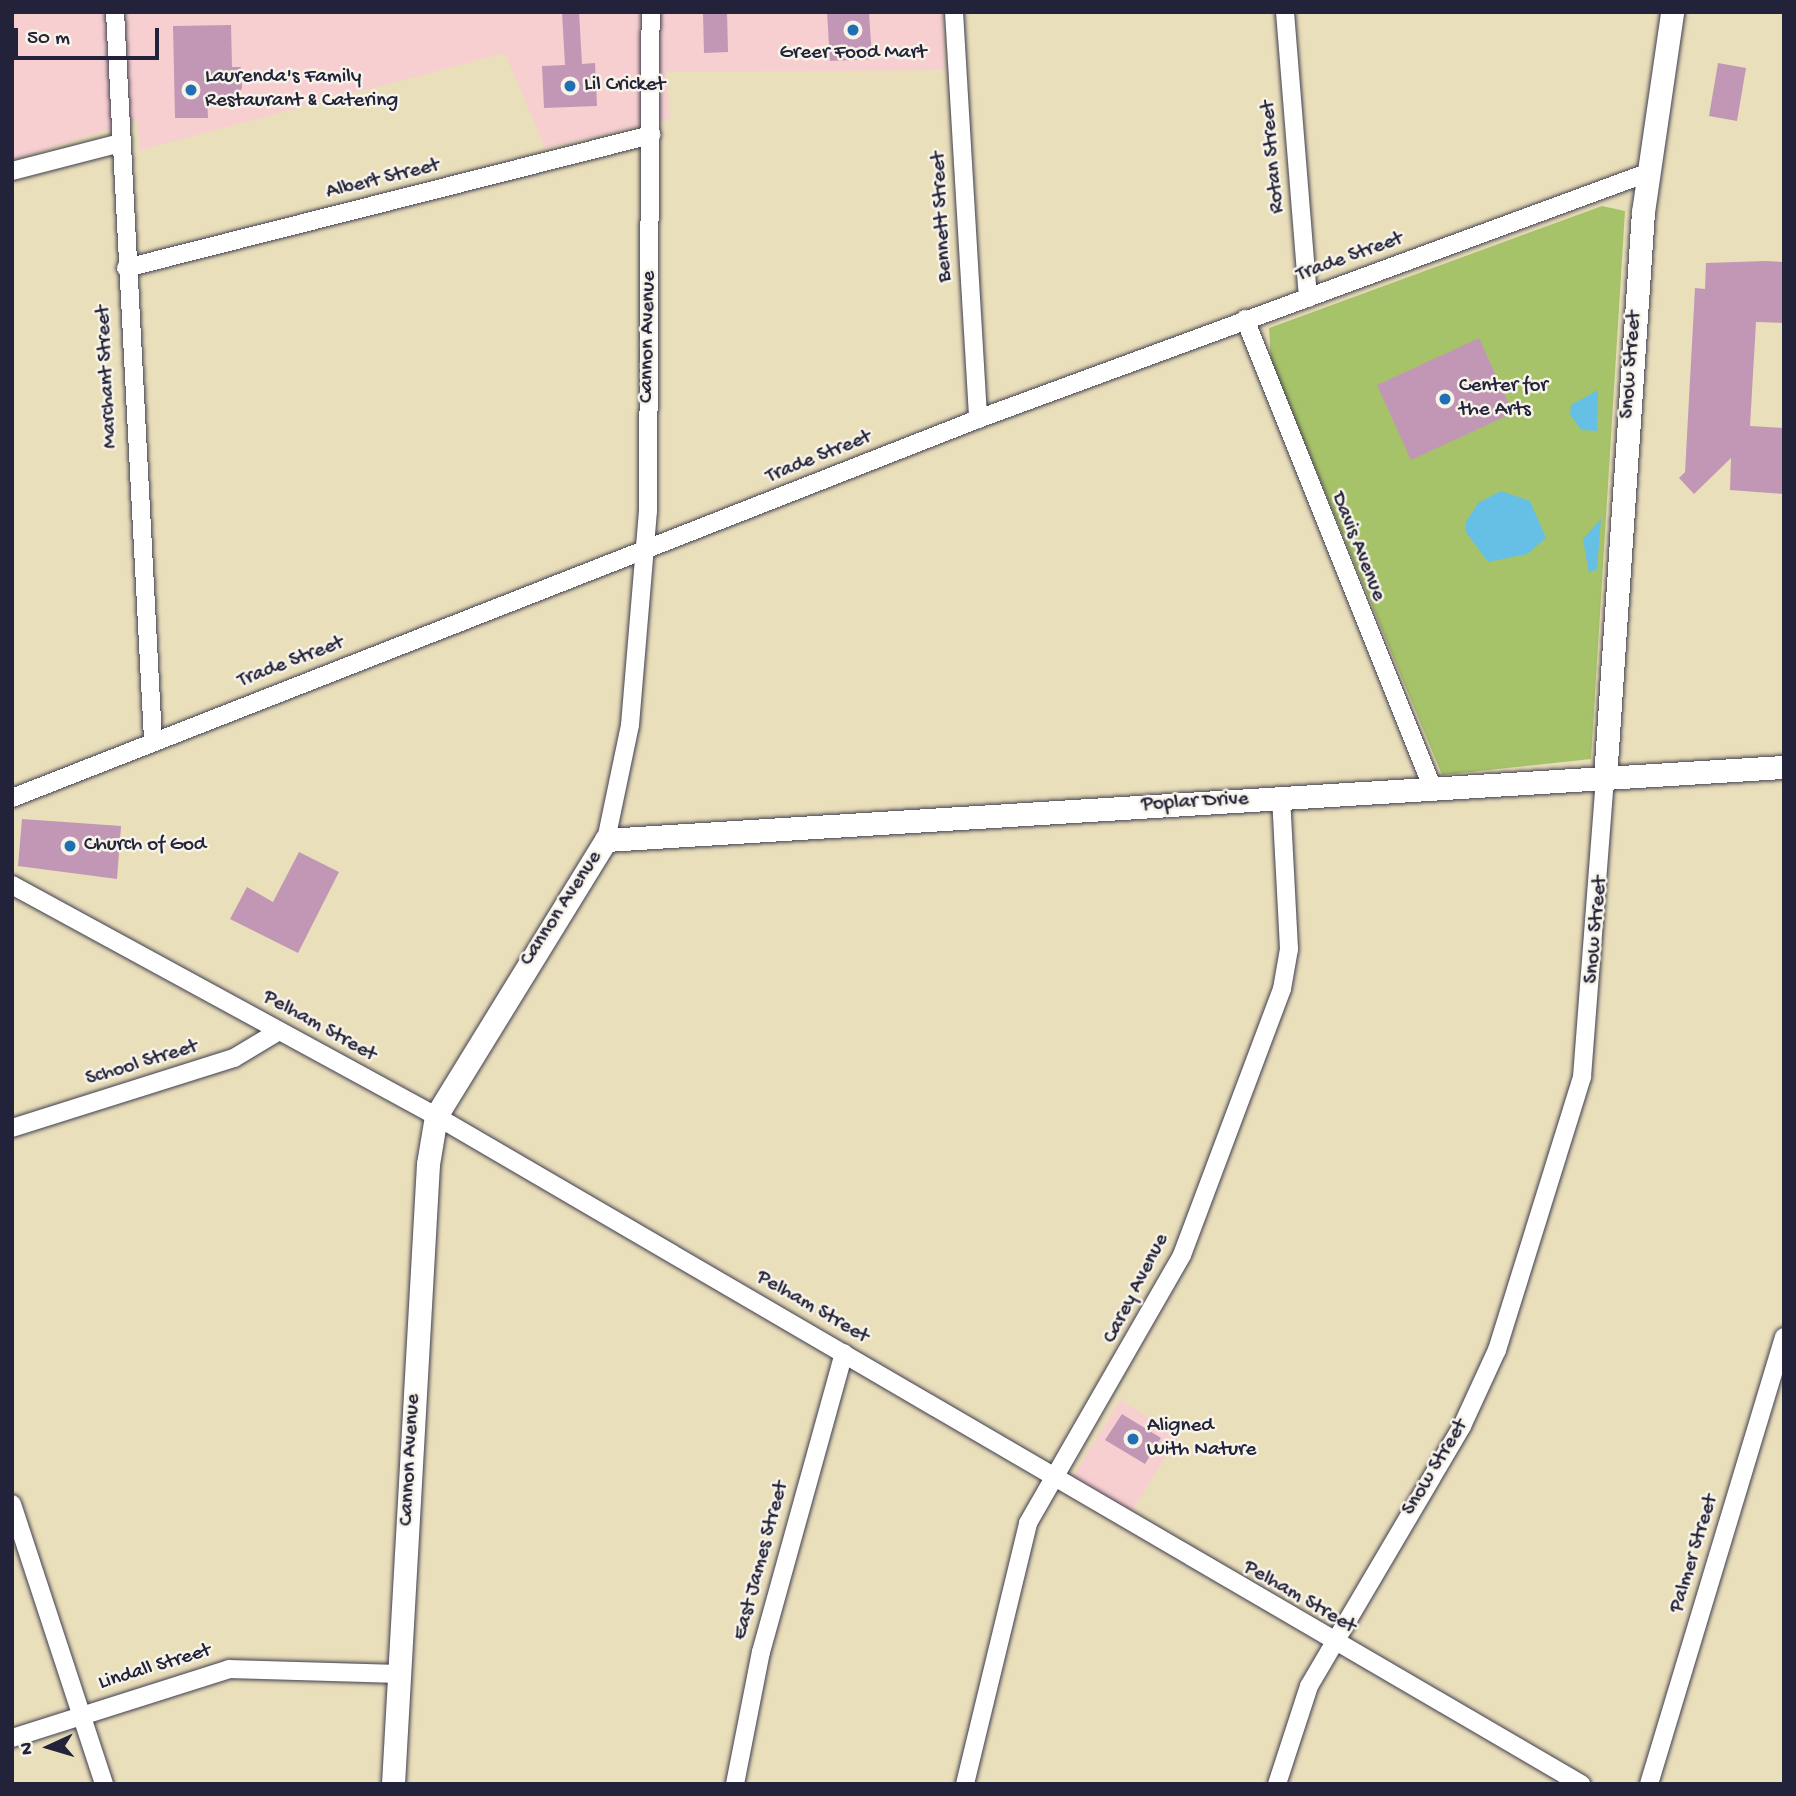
<!DOCTYPE html>
<html>
<head>
<meta charset="utf-8">
<style>
  body { margin:0 }
  #map { position:relative; width:1796px; height:1796px; overflow:hidden; background:#eadfbb; font-family:"Gochi Hand",sans-serif }
  div>[style] { position:absolute }
  .built>* { inset:0; background:#f7cfd1 }
  .green>* { inset:0; background:#a7c369 }
  .water>* { inset:0; background:#66bfe4 }
  .building>* { inset:0; background:#c197b5 }
  .roads { filter:drop-shadow(0 0 2px #403e4e) drop-shadow(0 0 2px #403e4e) }
  .minor>* { height:18px; margin:-9px; padding:0 9px; transform-origin:9px; border-radius:9px; background:#fff }
  .tertiary>* { height:23px; margin:-11.5px; padding:0 11.5px; transform-origin:11.5px; border-radius:11.5px; background:#fff }
  .dots>* { width:19px; height:19px; translate:-50% -50%; box-sizing:border-box; border:4px solid #f7f3e8; border-radius:50% }
  span { translate:-50% -50%; white-space:nowrap; text-align:center; line-height:1.15; -webkit-text-stroke:5px #f7f3e8; paint-order:stroke }
  .poi-label { font-size:21px; color:#22223b }
  .left { translate:0 -50%; text-align:left }
  .street-label { font-size:21px; color:#22223b }
  .frame { position:absolute; inset:0; border:14px solid #22223b; pointer-events:none }
  .north { position:absolute; left:14px; top:1712px; width:70px; height:70px; -webkit-text-stroke:5px #f7f3e8; paint-order:stroke; rotate:266deg; font-size:19px; font-weight:700; line-height:28px; text-align:center; color:#22223b }
  .north::after { content:''; display:block; margin:auto; width:24px; height:32px; background:#22223b; clip-path:polygon(50% 0,100% 100%,50% 72%,0 100%) }
  .scale { position:absolute; left:14px; top:28px; width:145px; height:32px; box-sizing:border-box; border:4px solid #22223b; border-top:0; padding-left:9px; font-size:21px; line-height:24px; white-space:nowrap; color:#22223b; -webkit-text-stroke:5px #f7f3e8; paint-order:stroke }
</style>
</head>
<body>
<div id="map">
  <div class="built">
    <div style="clip-path:polygon(12px 12px,983px 12px,942px 14px,945px 70px,666px 72px,670px 119px,545px 148px,505px 53px,140px 150px,137px 120px,12px 160px)"></div>
    <div style="clip-path:polygon(1120px 1400px,1179px 1436px,1131px 1513px,1073px 1477px)"></div>
  </div>
  <div class="green">
    <div style="clip-path:polygon(1602px 206px,1625px 211px,1591px 759px,1442px 775px,1271px 361px,1269px 328px)"></div>
  </div>
  <div class="water">
    <div style="clip-path:polygon(1598px 390px,1597px 431px,1581px 430px,1570px 414px,1571px 405px)"></div>
    <div style="clip-path:polygon(1501px 491px,1530px 501px,1546px 538px,1527px 554px,1488px 562px,1465px 531px,1466px 522px,1478px 503px)"></div>
    <div style="clip-path:polygon(1601px 519px,1597px 569px,1589px 573px,1583px 539px)"></div>
  </div>
  <div class="building">
    <div style="clip-path:polygon(562px 12px,579px 12px,582px 64px,595px 63px,597px 106px,544px 108px,542px 66px,565px 65px)"></div>
    <div style="clip-path:polygon(703px 12px,727px 12px,728px 52px,704px 53px)"></div>
    <div style="clip-path:polygon(827px 12px,869px 12px,872px 59px,830px 61px)"></div>
    <div style="clip-path:polygon(231px 25px,232px 67px,241px 67px,242px 88px,238px 95px,207px 96px,208px 118px,175px 118px,173px 26px)"></div>
    <div style="clip-path:polygon(1718px 63px,1746px 68px,1737px 121px,1709px 116px)"></div>
    <div style="clip-path:polygon(1766px 261px,1784px 262px,1784px 323px,1756px 322px,1750px 426px,1784px 428px,1784px 494px,1730px 490px,1731px 458px,1694px 494px,1679px 478px,1685px 472px,1695px 288px,1705px 289px,1706px 263px)"></div>
    <div style="clip-path:polygon(1479px 338px,1513px 413px,1411px 460px,1377px 385px)"></div>
    <div style="clip-path:polygon(22px 819px,121px 826px,117px 879px,18px 866px)"></div>
    <div style="clip-path:polygon(299px 852px,339px 872px,298px 953px,230px 919px,247px 887px,273px 902px)"></div>
    <div style="clip-path:polygon(1122px 1414px,1161px 1438px,1145px 1464px,1105px 1440px)"></div>
  </div>
  <div class="roads">
    <div class="minor">
      <div style="left:115px;top:12px;width:729px;rotate:87.01deg"></div>
      <div style="left:954px;top:12px;width:408px;rotate:86.6deg"></div>
      <div style="left:1285px;top:12px;width:287px;rotate:85.4deg"></div>
      <div style="left:12px;top:171px;width:112px;rotate:-14.5deg"></div>
      <div style="left:126px;top:268px;width:542px;rotate:-14.22deg"></div>
      <div style="left:1245px;top:319px;width:506px;rotate:68.2deg"></div>
      <div style="left:12px;top:798px;width:1038px;rotate:-21.42deg"></div>
      <div style="left:978px;top:419px;width:713px;rotate:-20.19deg"></div>
      <div style="left:606px;top:840px;width:117px;rotate:-78.2deg"></div>
      <div style="left:630px;top:725px;width:215px;rotate:-85.2deg"></div>
      <div style="left:648px;top:511px;width:499px;rotate:-89.7deg"></div>
      <div style="left:12px;top:885px;width:483px;rotate:28.6deg"></div>
      <div style="left:436px;top:1116px;width:1326px;rotate:30.26deg"></div>
      <div style="left:12px;top:1128px;width:233px;rotate:-17.5deg"></div>
      <div style="left:234px;top:1058px;width:52px;rotate:-31deg"></div>
      <div style="left:12px;top:1504px;width:295px;rotate:71.8deg"></div>
      <div style="left:12px;top:1738px;width:228px;rotate:-17.6deg"></div>
      <div style="left:229px;top:1669px;width:170px;rotate:1.7deg"></div>
      <div style="left:735px;top:1784px;width:135px;rotate:-78.9deg"></div>
      <div style="left:761px;top:1652px;width:310px;rotate:-74.5deg"></div>
      <div style="left:965px;top:1784px;width:268px;rotate:-76.4deg"></div>
      <div style="left:1028px;top:1523px;width:309px;rotate:-60.1deg"></div>
      <div style="left:1182px;top:1255px;width:284px;rotate:-69.4deg"></div>
      <div style="left:1282px;top:989px;width:41px;rotate:-80.1deg"></div>
      <div style="left:1289px;top:949px;width:151px;rotate:-93deg"></div>
      <div style="left:1277px;top:1784px;width:103px;rotate:-71.9deg"></div>
      <div style="left:1309px;top:1686px;width:302px;rotate:-59.5deg"></div>
      <div style="left:1462px;top:1426px;width:84px;rotate:-65.3deg"></div>
      <div style="left:1497px;top:1350px;width:286px;rotate:-72.7deg"></div>
      <div style="left:1582px;top:1077px;width:300px;rotate:-85.6deg"></div>
      <div style="left:1649px;top:1784px;width:467px;rotate:-73.2deg"></div>
    </div>
    <div class="tertiary">
      <div style="left:1605px;top:778px;width:567px;rotate:-86.16deg"></div>
      <div style="left:1643px;top:212px;width:202px;rotate:-81.7deg"></div>
      <div style="left:393px;top:1784px;width:621px;rotate:-86.77deg"></div>
      <div style="left:428px;top:1164px;width:49px;rotate:-80.5deg"></div>
      <div style="left:436px;top:1116px;width:324px;rotate:-58.4deg"></div>
      <div style="left:606px;top:840px;width:1180px;rotate:-3.55deg"></div>
    </div>
  </div>
  <div class="dots">
    <div style="left:853px;top:30px;background:#1f6fb2"></div>
    <div style="left:570px;top:86px;background:#1f6fb2"></div>
    <div style="left:191px;top:90px;background:#1f6fb2"></div>
    <div style="left:1445px;top:399px;background:#1f6fb2"></div>
    <div style="left:70px;top:846px;background:#1f6fb2"></div>
    <div style="left:1133px;top:1439px;background:#1f6fb2"></div>
  </div>
  <div class="poi-label">
    <span style="left:853px;top:54px">Greer Food Mart</span>
    <span class="left" style="left:205px;top:90px">Laurenda's Family<br>Restaurant &amp; Catering</span>
    <span class="left" style="left:584px;top:86px">Lil Cricket</span>
    <span class="left" style="left:1459px;top:399px">Center for<br>the Arts</span>
    <span class="left" style="left:84px;top:846px">Church of God</span>
    <span class="left" style="left:1147px;top:1439px">Aligned<br>With Nature</span>
  </div>
  <div class="street-label">
    <span style="left:1274px;top:157px;rotate:-95deg">Rotan Street</span>
    <span style="left:383px;top:180px;rotate:-14deg">Albert Street</span>
    <span style="left:943px;top:217px;rotate:-93deg">Bennett Street</span>
    <span style="left:1350px;top:258px;rotate:-20deg">Trade Street</span>
    <span style="left:649px;top:337px;rotate:-89deg">Cannon Avenue</span>
    <span style="left:1632px;top:365px;rotate:-86deg">Snow Street</span>
    <span style="left:108px;top:377px;rotate:-93deg">Marchant Street</span>
    <span style="left:819px;top:458px;rotate:-22deg">Trade Street</span>
    <span style="left:1357px;top:547px;rotate:68deg">Davis Avenue</span>
    <span style="left:291px;top:663px;rotate:-21deg">Trade Street</span>
    <span style="left:1195px;top:803px;rotate:-3deg">Poplar Drive</span>
    <span style="left:562px;top:909px;rotate:-57deg">Cannon Avenue</span>
    <span style="left:1597px;top:930px;rotate:-85deg">Snow Street</span>
    <span style="left:319px;top:1027px;rotate:29deg">Pelham Street</span>
    <span style="left:142px;top:1064px;rotate:-17deg">School Street</span>
    <span style="left:1137px;top:1289px;rotate:-63deg">Carey Avenue</span>
    <span style="left:812px;top:1308px;rotate:30deg">Pelham Street</span>
    <span style="left:411px;top:1460px;rotate:-87deg">Cannon Avenue</span>
    <span style="left:1436px;top:1468px;rotate:-59deg">Snow Street</span>
    <span style="left:1695px;top:1554px;rotate:-73deg">Palmer Street</span>
    <span style="left:762px;top:1561px;rotate:-75deg">East James Street</span>
    <span style="left:1299px;top:1598px;rotate:30deg">Pelham Street</span>
    <span style="left:155px;top:1668px;rotate:-17deg">Lindall Street</span>
  </div>
  <div class="frame"></div>
  <div class="north">N</div>
  <div class="scale">50 m</div>
</div>
</body>
</html>
